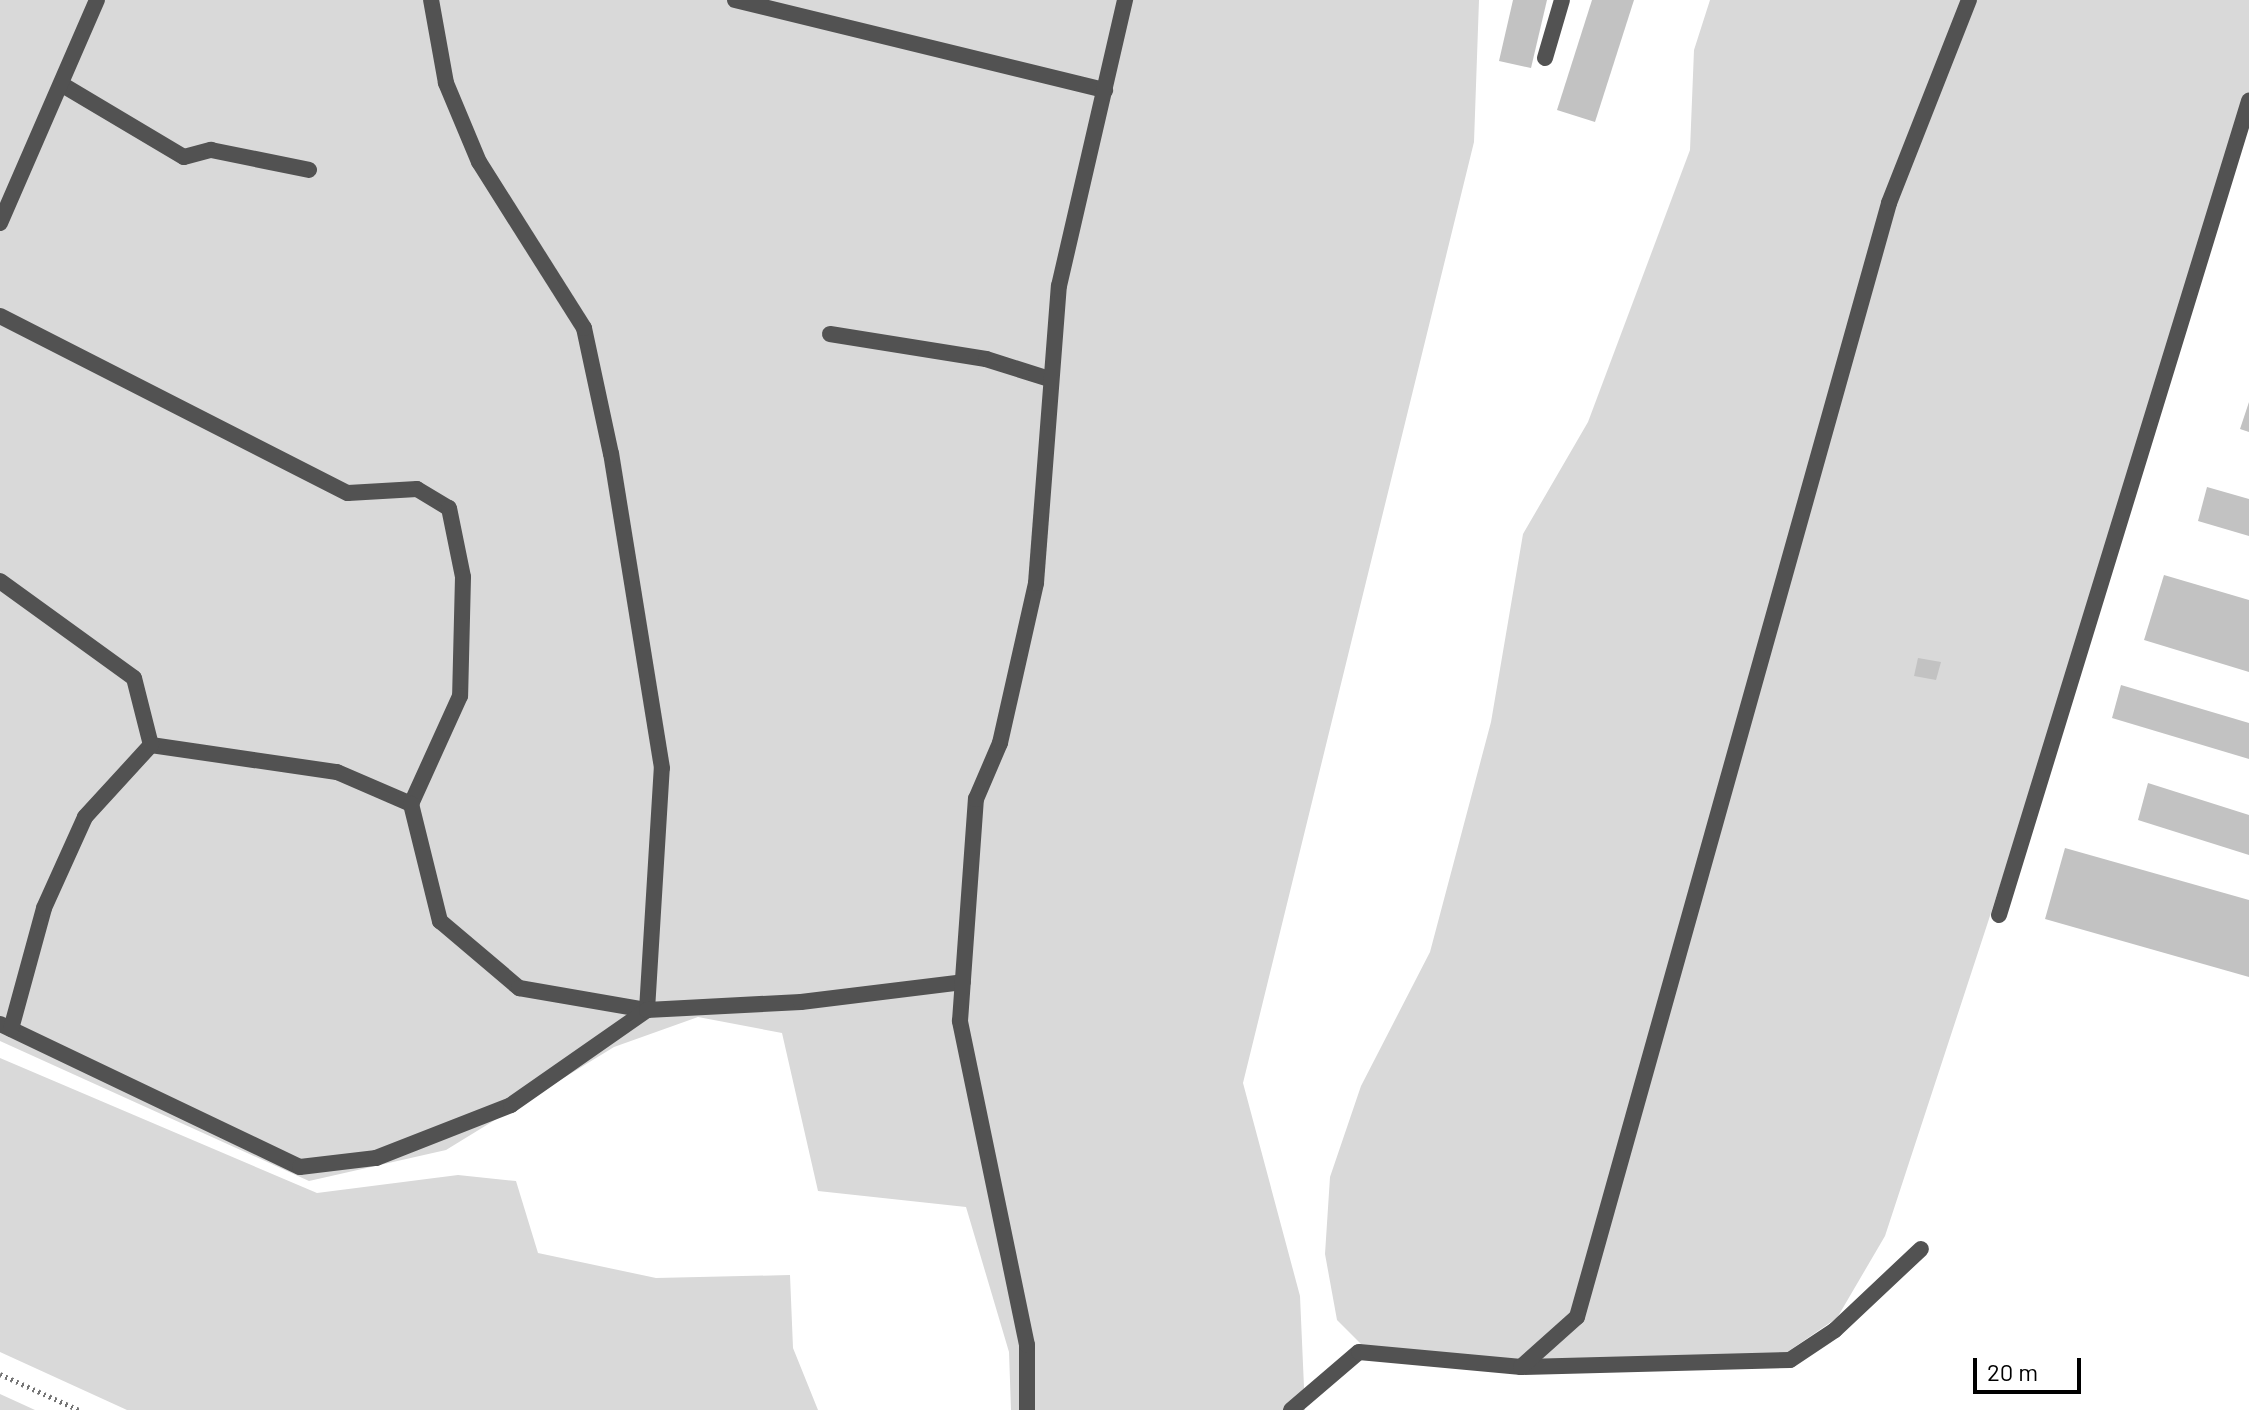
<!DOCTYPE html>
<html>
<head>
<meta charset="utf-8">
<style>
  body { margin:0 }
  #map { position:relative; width:2249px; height:1410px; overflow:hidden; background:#fff; font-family:Barlow,sans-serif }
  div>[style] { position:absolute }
  .green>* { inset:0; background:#d9d9d9 }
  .building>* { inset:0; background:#c2c2c2 }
  .path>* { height:5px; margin-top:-2.5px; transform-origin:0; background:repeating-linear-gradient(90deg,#747474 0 2px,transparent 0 6px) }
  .service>* { height:16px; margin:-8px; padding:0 8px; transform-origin:8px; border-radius:8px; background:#525252 }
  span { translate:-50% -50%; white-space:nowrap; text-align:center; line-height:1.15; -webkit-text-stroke:6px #fff; paint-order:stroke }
  .scale { position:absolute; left:1973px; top:1358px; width:108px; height:36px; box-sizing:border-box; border:4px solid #000; border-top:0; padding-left:10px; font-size:24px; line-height:28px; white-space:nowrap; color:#000; -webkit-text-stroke:6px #fff; paint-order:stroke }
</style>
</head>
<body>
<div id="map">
  <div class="green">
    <div style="clip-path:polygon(0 0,1479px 0,1474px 142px,1243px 1083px,1300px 1296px,1305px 1410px,1011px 1410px,1009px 1352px,966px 1207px,818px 1191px,782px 1033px,698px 1017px,614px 1047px,446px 1150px,309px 1181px,0 1041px)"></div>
    <div style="clip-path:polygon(1710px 0,2249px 0,2249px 126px,1885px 1236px,1837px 1318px,1765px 1367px,1517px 1360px,1362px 1345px,1337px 1320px,1325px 1254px,1330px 1177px,1361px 1086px,1430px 952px,1491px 722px,1523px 534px,1588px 422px,1690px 150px,1694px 50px)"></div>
    <div style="clip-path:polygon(0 1058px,317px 1193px,458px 1175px,516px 1181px,538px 1253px,656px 1278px,790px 1275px,793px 1348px,818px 1410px,127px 1410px,0 1352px)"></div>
    <div style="clip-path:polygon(0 1394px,35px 1410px,0 1410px)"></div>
  </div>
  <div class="building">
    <div style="clip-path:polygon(1513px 0,1547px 0,1531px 68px,1499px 61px)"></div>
    <div style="clip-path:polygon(1592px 0,1634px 0,1595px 122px,1557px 110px)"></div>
    <div style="clip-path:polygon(2249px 402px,2249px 432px,2240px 429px)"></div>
    <div style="clip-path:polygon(2207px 487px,2249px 499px,2249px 536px,2198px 521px)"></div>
    <div style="clip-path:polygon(2164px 575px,2249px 600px,2249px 672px,2144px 640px)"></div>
    <div style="clip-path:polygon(1918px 658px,1941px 662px,1936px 680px,1914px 676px)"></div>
    <div style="clip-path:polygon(2121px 685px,2249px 723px,2249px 759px,2112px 718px)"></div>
    <div style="clip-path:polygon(2148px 783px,2249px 815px,2249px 855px,2138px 820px)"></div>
    <div style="clip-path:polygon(2065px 848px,2249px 900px,2249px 977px,2045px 919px)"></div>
  </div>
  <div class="path">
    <div style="left:0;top:1374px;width:87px;rotate:24.5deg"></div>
  </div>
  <div class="service">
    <div style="left:735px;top:0;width:381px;rotate:13.7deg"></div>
    <div style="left:1545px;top:58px;width:60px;rotate:-73.7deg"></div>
    <div style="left:61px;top:84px;width:143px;rotate:30.7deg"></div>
    <div style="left:184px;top:157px;width:28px;rotate:-15deg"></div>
    <div style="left:211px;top:150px;width:100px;rotate:11.5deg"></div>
    <div style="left:0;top:223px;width:243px;rotate:-66.5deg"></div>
    <div style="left:0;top:316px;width:390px;rotate:27deg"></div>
    <div style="left:348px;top:493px;width:69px;rotate:-3.3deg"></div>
    <div style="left:417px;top:489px;width:37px;rotate:31deg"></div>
    <div style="left:449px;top:508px;width:70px;rotate:78.5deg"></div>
    <div style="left:463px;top:577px;width:119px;rotate:91.4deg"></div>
    <div style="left:460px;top:696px;width:119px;rotate:114.4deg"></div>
    <div style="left:830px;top:334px;width:158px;rotate:9.1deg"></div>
    <div style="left:986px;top:359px;width:66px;rotate:17.6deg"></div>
    <div style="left:0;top:581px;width:165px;rotate:35.9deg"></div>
    <div style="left:134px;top:678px;width:69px;rotate:75.8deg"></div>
    <div style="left:151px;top:745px;width:188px;rotate:8.3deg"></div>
    <div style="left:337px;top:772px;width:81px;rotate:23.4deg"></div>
    <div style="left:411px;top:804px;width:121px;rotate:76.1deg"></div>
    <div style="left:440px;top:921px;width:104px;rotate:40.3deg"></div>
    <div style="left:519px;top:988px;width:130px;rotate:9.8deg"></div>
    <div style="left:647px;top:1010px;width:242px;rotate:-86.5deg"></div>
    <div style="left:662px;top:768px;width:318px;rotate:-99.2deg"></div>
    <div style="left:611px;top:454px;width:129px;rotate:-102.1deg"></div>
    <div style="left:584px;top:328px;width:196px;rotate:-122.3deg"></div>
    <div style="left:479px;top:162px;width:86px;rotate:-112.7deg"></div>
    <div style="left:446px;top:83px;width:84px;rotate:-100.2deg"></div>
    <div style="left:1999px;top:915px;width:852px;rotate:-72.93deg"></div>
    <div style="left:0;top:1024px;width:332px;rotate:25.5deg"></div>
    <div style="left:300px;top:1167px;width:77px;rotate:-6.8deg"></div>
    <div style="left:376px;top:1158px;width:145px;rotate:-21.4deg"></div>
    <div style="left:511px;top:1105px;width:166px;rotate:-34.9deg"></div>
    <div style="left:647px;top:1010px;width:154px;rotate:-3deg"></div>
    <div style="left:801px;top:1002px;width:163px;rotate:-7deg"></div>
    <div style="left:11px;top:1029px;width:125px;rotate:-74.7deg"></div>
    <div style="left:44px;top:908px;width:100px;rotate:-65.7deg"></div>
    <div style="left:85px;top:817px;width:98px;rotate:-47.5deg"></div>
    <div style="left:1521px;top:1367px;width:269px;rotate:-1.5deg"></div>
    <div style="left:1790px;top:1360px;width:54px;rotate:-33.7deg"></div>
    <div style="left:1835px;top:1330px;width:118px;rotate:-43.3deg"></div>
    <div style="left:1027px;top:1410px;width:65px;rotate:-90deg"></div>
    <div style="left:1027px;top:1345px;width:331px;rotate:-101.7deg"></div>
    <div style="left:960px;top:1021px;width:223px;rotate:-85.9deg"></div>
    <div style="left:976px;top:799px;width:61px;rotate:-66.8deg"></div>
    <div style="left:1000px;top:743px;width:164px;rotate:-77.3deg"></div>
    <div style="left:1036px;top:583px;width:298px;rotate:-85.6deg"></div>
    <div style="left:1059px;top:286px;width:294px;rotate:-77deg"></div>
    <div style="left:1291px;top:1410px;width:89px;rotate:-40.5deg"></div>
    <div style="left:1359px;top:1352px;width:163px;rotate:5.3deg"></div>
    <div style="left:1521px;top:1367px;width:75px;rotate:-41.8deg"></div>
    <div style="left:1577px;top:1317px;width:1157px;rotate:-74.35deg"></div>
    <div style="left:1889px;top:203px;width:218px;rotate:-68.5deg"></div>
  </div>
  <div class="scale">20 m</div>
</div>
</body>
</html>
